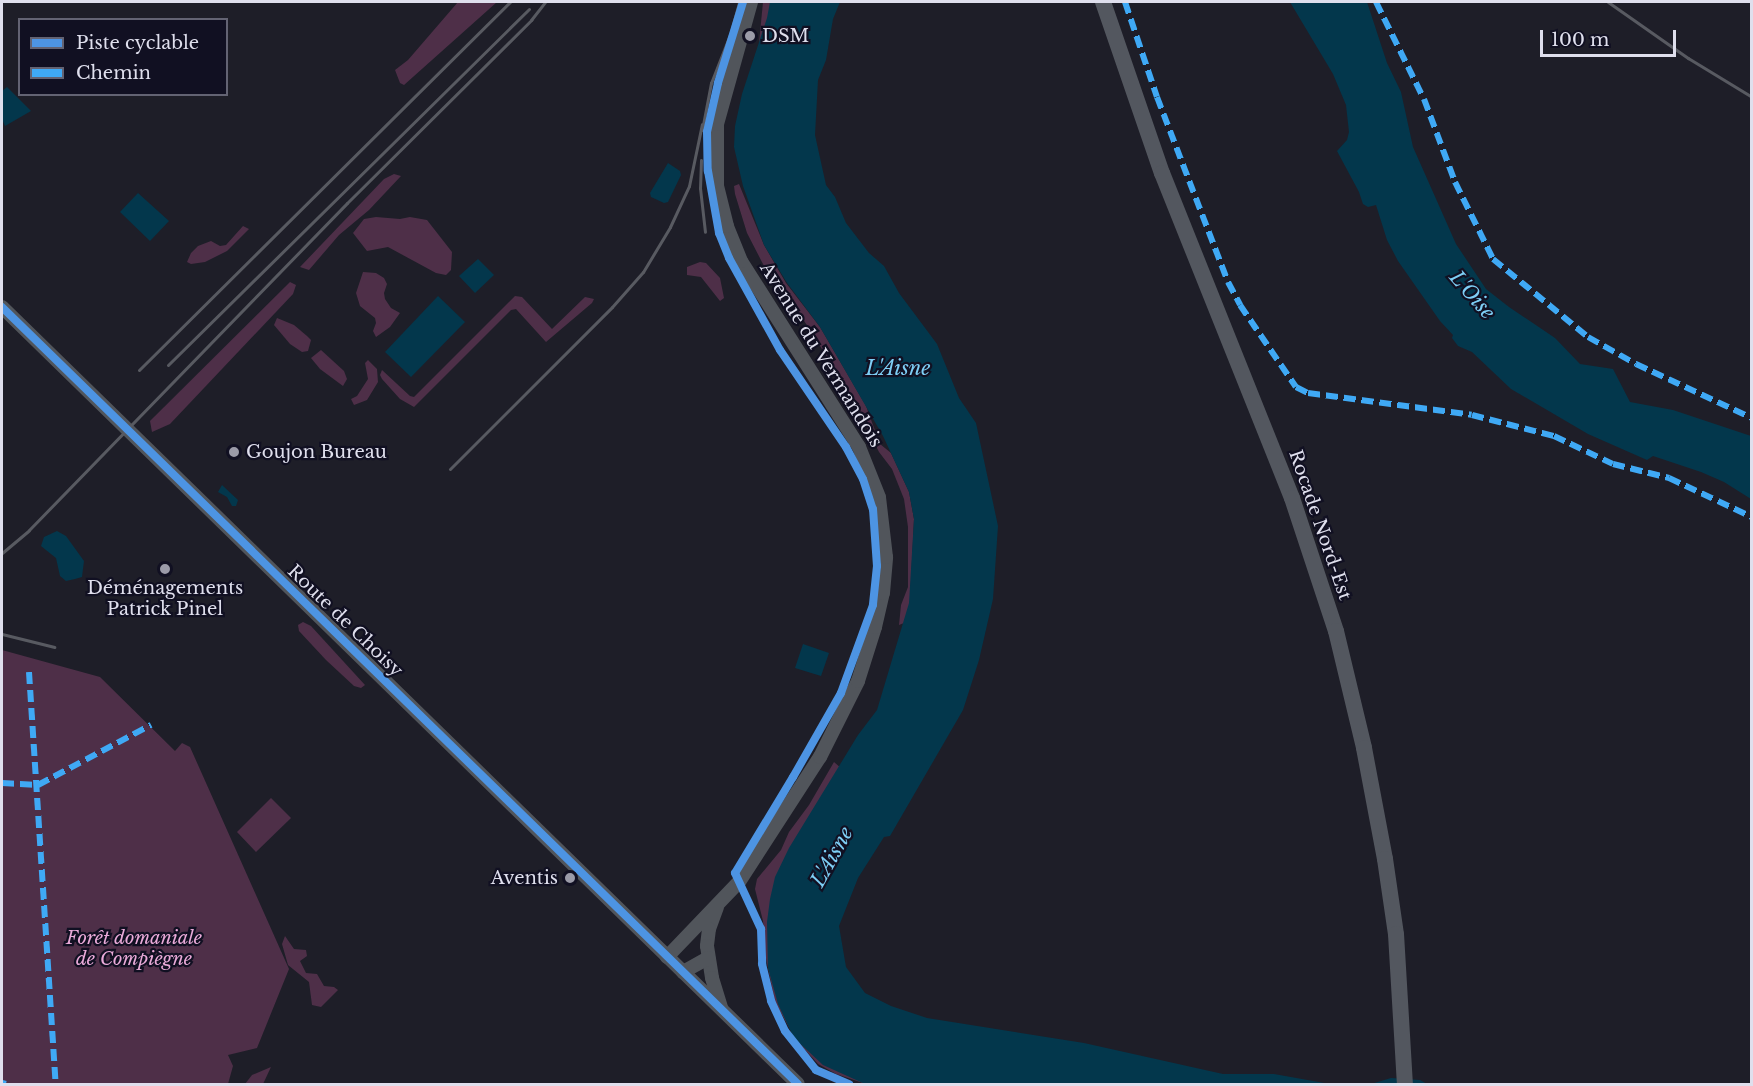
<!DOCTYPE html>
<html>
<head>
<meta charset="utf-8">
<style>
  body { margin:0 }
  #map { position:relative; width:1753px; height:1086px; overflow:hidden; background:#1e1e28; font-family:"Libre Baskerville",serif }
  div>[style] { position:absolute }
  .green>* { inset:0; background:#4e2f48 }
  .water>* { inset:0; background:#03374c }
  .minor>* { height:14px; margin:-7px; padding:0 7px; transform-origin:7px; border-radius:7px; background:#51555b }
  .major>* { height:16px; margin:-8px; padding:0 8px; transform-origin:8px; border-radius:8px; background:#53575f }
  .rail>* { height:3px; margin:-1.5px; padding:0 1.5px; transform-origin:1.5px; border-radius:1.5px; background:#585a61 }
  .quiet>* { height:6px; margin-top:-3px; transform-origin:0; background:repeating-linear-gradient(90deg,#3fa9f5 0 12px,transparent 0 18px) }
  .cycleway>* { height:8px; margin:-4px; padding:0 4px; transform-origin:4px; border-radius:4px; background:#4d94e3 }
  .dots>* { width:16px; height:16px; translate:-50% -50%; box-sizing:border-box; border:3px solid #111022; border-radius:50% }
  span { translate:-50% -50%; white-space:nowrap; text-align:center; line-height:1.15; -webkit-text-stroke:4.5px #111022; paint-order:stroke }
  .poi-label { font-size:18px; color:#dfdfed }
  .left { translate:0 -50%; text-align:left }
  .right { translate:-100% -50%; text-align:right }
  .street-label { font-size:18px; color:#dfdfed }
  .park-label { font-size:18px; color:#eaaad9; font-style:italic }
  .water-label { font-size:20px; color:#7ecff6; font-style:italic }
  .frame { position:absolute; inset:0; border:3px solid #dfdfed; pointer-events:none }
  .legend { position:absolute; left:18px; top:18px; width:210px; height:78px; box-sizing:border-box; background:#111022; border:2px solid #636373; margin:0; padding:8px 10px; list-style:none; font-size:18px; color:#dfdfed }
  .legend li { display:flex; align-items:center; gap:12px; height:30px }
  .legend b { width:30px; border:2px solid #636373 }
  .scale { position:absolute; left:1540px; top:30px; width:136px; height:27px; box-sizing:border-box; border:3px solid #dfdfed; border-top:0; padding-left:8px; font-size:18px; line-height:21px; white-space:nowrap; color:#dfdfed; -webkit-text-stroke:4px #111022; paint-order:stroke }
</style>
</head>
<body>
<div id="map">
  <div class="green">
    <div style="clip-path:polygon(458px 2px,497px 2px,404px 85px,400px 83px,395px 70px,408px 60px)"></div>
    <div style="clip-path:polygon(763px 2px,773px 2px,765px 37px,759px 43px)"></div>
    <div style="clip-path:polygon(394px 174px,401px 176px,369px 210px,339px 235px,309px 270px,300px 267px,384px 179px)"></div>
    <div style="clip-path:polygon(739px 184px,764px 245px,786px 283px,820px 327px,866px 406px,880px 444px,891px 453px,909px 492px,914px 519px,909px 621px,899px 625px,901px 605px,908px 587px,908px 527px,904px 499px,892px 469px,879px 452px,846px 387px,789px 297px,764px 266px,747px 233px,735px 194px,734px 186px)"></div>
    <div style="clip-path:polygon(376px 217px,400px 219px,410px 217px,427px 220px,452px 252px,451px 270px,446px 275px,436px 273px,388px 247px,367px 251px,353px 233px,364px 219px)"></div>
    <div style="clip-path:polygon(243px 226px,249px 229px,227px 251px,205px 262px,191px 264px,187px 262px,191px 253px,198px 246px,211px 241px,220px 246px,226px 245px)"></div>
    <div style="clip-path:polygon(700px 262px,706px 263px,720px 278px,724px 298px,720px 301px,701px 277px,687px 275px,687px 267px)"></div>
    <div style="clip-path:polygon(363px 272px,376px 273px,384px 278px,387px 284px,384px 293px,385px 299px,391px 308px,400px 313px,390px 327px,376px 337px,373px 331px,376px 323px,375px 318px,360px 306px,356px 293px)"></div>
    <div style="clip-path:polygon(290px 282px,296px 285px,293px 294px,170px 424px,152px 432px,150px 421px)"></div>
    <div style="clip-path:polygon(515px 296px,522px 297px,552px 329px,585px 297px,594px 299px,592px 303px,546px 342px,516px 309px,511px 310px,414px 407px,400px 399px,382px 379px,380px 375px,382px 370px,410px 396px,414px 397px)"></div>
    <div style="clip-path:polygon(277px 318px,294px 325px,307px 336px,311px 340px,308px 351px,302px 352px,290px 344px,274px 325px)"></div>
    <div style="clip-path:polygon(321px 350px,344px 371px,347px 379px,343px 386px,320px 369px,311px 358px)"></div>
    <div style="clip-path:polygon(368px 360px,377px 369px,378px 382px,367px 400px,354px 405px,351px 399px,357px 396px,368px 379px,365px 363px)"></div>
    <div style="clip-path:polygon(303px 622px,311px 626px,365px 685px,361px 688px,354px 686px,326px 660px,299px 631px,298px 625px)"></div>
    <div style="clip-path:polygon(2px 650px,100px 677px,175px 751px,182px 743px,190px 747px,289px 969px,257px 1048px,228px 1055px,233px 1066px,228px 1084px,2px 1084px)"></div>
    <div style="clip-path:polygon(834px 762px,842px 769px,809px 826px,866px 1084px,836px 1074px,818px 1064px,796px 1040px,775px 1002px,766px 958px,763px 921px,755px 889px,757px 879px,781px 850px,789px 832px,809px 805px)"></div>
    <div style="clip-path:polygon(271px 798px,291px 818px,256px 852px,237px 832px)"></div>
    <div style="clip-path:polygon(285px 936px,294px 949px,306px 950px,307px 956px,300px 961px,306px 973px,317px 974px,324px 986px,334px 987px,338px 990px,321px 1007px,312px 1005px,309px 982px,288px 965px,282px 944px)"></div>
    <div style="clip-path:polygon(271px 1067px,263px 1084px,245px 1084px,252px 1075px)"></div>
  </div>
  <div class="water">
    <div style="clip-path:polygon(770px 2px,840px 2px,833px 19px,826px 60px,818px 80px,815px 135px,826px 185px,835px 197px,846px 223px,869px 253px,884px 266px,899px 293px,937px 344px,959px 398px,976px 423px,998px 526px,993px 599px,979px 660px,963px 710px,890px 836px,884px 837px,858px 878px,839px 926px,846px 967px,865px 993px,891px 1006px,927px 1018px,1084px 1043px,1223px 1074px,1274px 1074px,1330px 1084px,865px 1084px,823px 1065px,794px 1038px,778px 1004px,768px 968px,767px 922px,770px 899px,775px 877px,789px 848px,858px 735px,877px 710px,909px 603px,914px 519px,909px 492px,883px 436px,820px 327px,787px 283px,764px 245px,743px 186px,734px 147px,735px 126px,742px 94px,767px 18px)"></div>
    <div style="clip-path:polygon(1290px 2px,1367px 2px,1387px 63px,1401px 92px,1413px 147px,1456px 244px,1486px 289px,1509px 307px,1555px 338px,1580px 364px,1613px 369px,1630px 402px,1673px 410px,1751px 436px,1751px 499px,1724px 482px,1701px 472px,1653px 456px,1647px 460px,1588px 434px,1511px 389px,1472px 352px,1458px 346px,1452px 338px,1453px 335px,1440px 321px,1398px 261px,1387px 240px,1376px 205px,1368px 207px,1363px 204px,1359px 192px,1337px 151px,1347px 140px,1349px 132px,1346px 105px,1333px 74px)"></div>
    <div style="clip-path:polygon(7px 87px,31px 111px,5px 126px,2px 119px,2px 91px)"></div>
    <div style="clip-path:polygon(668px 163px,680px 171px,681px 175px,668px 202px,664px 203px,651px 197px,650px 193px)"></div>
    <div style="clip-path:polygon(138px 193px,169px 221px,150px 241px,120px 212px)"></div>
    <div style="clip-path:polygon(478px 259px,494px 275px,475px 293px,459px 276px)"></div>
    <div style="clip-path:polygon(438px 296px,465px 322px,411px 377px,385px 352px)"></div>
    <div style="clip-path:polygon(222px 485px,238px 500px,236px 506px,232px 506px,227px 497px,218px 492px)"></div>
    <div style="clip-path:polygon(57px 531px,66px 536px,84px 561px,82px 577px,75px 579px,66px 581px,60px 576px,56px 558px,41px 546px,44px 537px)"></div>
    <div style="clip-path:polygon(803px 644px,829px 653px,821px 676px,795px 668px)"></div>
    <div style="clip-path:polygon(1391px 1078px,1420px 1080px,1427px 1084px,1371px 1084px)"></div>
  </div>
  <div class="minor">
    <div style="left:2px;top:307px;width:1112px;rotate:44.31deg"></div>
    <div style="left:717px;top:907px;width:23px;rotate:110deg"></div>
    <div style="left:709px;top:929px;width:17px;rotate:97deg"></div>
    <div style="left:707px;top:946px;width:32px;rotate:81deg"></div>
    <div style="left:712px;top:978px;width:31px;rotate:73deg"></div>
    <div style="left:667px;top:957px;width:104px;rotate:-46.2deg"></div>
    <div style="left:739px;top:882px;width:149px;rotate:-57.1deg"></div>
    <div style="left:820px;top:757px;width:85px;rotate:-63.4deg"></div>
    <div style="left:858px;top:681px;width:57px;rotate:-72.5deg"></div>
    <div style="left:875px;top:627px;width:35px;rotate:-77deg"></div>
    <div style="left:883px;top:593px;width:36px;rotate:-85deg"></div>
    <div style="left:886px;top:557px;width:60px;rotate:-96.7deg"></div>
    <div style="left:879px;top:497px;width:54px;rotate:-111.8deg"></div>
    <div style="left:859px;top:447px;width:220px;rotate:-122.4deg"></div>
    <div style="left:741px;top:261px;width:38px;rotate:-112deg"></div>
    <div style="left:727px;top:226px;width:41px;rotate:-104deg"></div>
    <div style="left:717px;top:186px;width:62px;rotate:-90deg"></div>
    <div style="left:717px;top:124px;width:127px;rotate:-74.4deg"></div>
    <div style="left:683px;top:972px;width:29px;rotate:-29deg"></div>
  </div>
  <div class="major">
    <div style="left:1103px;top:2px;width:181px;rotate:71deg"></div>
    <div style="left:1162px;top:173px;width:350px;rotate:68.2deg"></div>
    <div style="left:1292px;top:498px;width:140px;rotate:71.7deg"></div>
    <div style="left:1336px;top:631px;width:120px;rotate:76.5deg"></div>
    <div style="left:1364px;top:748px;width:113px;rotate:79.3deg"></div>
    <div style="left:1385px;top:859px;width:76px;rotate:81.7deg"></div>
    <div style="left:1396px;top:934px;width:150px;rotate:86.6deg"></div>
  </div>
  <div class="rail">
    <div style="left:1608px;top:2px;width:98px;rotate:35deg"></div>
    <div style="left:1688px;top:58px;width:75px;rotate:31.4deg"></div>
    <div style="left:702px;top:130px;width:48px;rotate:-79.2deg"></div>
    <div style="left:711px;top:83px;width:55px;rotate:-68.6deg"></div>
    <div style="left:731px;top:32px;width:31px;rotate:-75deg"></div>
    <div style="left:701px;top:160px;width:28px;rotate:92deg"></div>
    <div style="left:700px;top:188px;width:44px;rotate:83.5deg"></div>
    <div style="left:168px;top:365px;width:507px;rotate:-44.6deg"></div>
    <div style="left:139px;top:370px;width:523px;rotate:-44.77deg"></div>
    <div style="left:450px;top:469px;width:229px;rotate:-45deg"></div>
    <div style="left:612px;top:307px;width:47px;rotate:-48.5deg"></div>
    <div style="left:643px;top:272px;width:52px;rotate:-59deg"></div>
    <div style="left:670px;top:227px;width:45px;rotate:-65.1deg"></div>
    <div style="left:689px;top:186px;width:63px;rotate:-78.2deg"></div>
    <div style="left:2px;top:553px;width:35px;rotate:-40deg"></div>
    <div style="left:29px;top:530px;width:456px;rotate:-45.8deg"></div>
    <div style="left:347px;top:203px;width:260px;rotate:-44.8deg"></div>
    <div style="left:531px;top:20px;width:23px;rotate:-52deg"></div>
    <div style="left:2px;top:634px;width:54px;rotate:14deg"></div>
  </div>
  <div class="quiet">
    <div style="left:1125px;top:2px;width:100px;rotate:71.4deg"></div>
    <div style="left:1157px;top:97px;width:198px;rotate:69deg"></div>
    <div style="left:1228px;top:282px;width:26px;rotate:62deg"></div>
    <div style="left:1240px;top:305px;width:99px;rotate:55.7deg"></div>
    <div style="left:1296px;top:387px;width:13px;rotate:27deg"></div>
    <div style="left:1308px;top:393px;width:165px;rotate:7.6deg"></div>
    <div style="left:1472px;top:415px;width:85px;rotate:14.4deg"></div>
    <div style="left:1554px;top:436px;width:65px;rotate:25.4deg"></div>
    <div style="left:1613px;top:464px;width:58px;rotate:14deg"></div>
    <div style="left:1669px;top:478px;width:92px;rotate:25.2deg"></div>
    <div style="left:1376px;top:2px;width:108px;rotate:63.7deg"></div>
    <div style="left:1424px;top:99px;width:89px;rotate:69.5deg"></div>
    <div style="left:1455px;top:182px;width:86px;rotate:63.7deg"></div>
    <div style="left:1493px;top:259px;width:123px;rotate:39.4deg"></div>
    <div style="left:1588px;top:337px;width:55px;rotate:29.4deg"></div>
    <div style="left:1636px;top:364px;width:128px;rotate:25deg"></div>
    <div style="left:29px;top:672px;width:413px;rotate:86.3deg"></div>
    <div style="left:2px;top:783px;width:36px;rotate:3deg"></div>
    <div style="left:38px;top:785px;width:128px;rotate:-28deg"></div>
    <div style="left:2px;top:1083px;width:4px;rotate:14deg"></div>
  </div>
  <div class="cycleway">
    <div style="left:743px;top:2px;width:85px;rotate:107.2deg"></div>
    <div style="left:718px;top:83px;width:50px;rotate:102.7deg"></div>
    <div style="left:707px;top:132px;width:39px;rotate:89deg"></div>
    <div style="left:708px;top:171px;width:63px;rotate:79.9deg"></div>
    <div style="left:719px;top:233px;width:27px;rotate:68deg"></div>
    <div style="left:729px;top:258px;width:105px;rotate:61deg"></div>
    <div style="left:780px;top:350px;width:117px;rotate:55.8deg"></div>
    <div style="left:846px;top:447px;width:36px;rotate:62deg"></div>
    <div style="left:863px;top:479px;width:32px;rotate:72deg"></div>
    <div style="left:873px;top:509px;width:57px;rotate:86deg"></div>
    <div style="left:877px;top:566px;width:39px;rotate:96deg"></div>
    <div style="left:873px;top:605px;width:94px;rotate:110deg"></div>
    <div style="left:841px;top:693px;width:97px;rotate:119.7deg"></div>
    <div style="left:793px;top:777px;width:112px;rotate:121.1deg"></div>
    <div style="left:735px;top:873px;width:62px;rotate:65.1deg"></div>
    <div style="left:761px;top:929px;width:35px;rotate:88deg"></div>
    <div style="left:762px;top:964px;width:38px;rotate:76deg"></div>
    <div style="left:771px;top:1001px;width:33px;rotate:65deg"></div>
    <div style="left:785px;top:1031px;width:50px;rotate:51.5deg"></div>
    <div style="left:816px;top:1070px;width:36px;rotate:23deg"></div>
    <div style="left:2px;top:307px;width:1112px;rotate:44.31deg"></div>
  </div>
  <div class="dots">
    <div style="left:750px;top:36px;background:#9b9ba8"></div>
    <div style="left:234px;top:452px;background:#9b9ba8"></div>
    <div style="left:165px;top:569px;background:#9b9ba8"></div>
    <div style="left:570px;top:878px;background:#9b9ba8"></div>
  </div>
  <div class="poi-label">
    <span class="left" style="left:762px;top:36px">DSM</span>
    <span class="left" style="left:246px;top:452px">Goujon Bureau</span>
    <span style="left:165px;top:599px">Déménagements<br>Patrick Pinel</span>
    <span class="right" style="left:558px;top:878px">Aventis</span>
  </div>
  <div class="street-label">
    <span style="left:821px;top:355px;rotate:58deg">Avenue du Vermandois</span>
    <span style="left:1320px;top:525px;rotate:71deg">Rocade Nord-Est</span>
    <span style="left:345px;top:621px;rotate:44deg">Route de Choisy</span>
  </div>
  <div class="park-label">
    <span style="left:134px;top:949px">Forêt domaniale<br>de Compiègne</span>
  </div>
  <div class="water-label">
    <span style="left:1472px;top:295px;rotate:49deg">L'Oise</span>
    <span style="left:898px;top:368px">L'Aisne</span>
    <span style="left:832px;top:857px;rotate:-61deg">L'Aisne</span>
  </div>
  <div class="frame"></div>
  <ul class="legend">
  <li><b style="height:8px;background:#4d94e3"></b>Piste cyclable</li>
  <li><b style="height:8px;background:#3fa9f5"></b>Chemin</li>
  </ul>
  <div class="scale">100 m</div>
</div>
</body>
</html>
